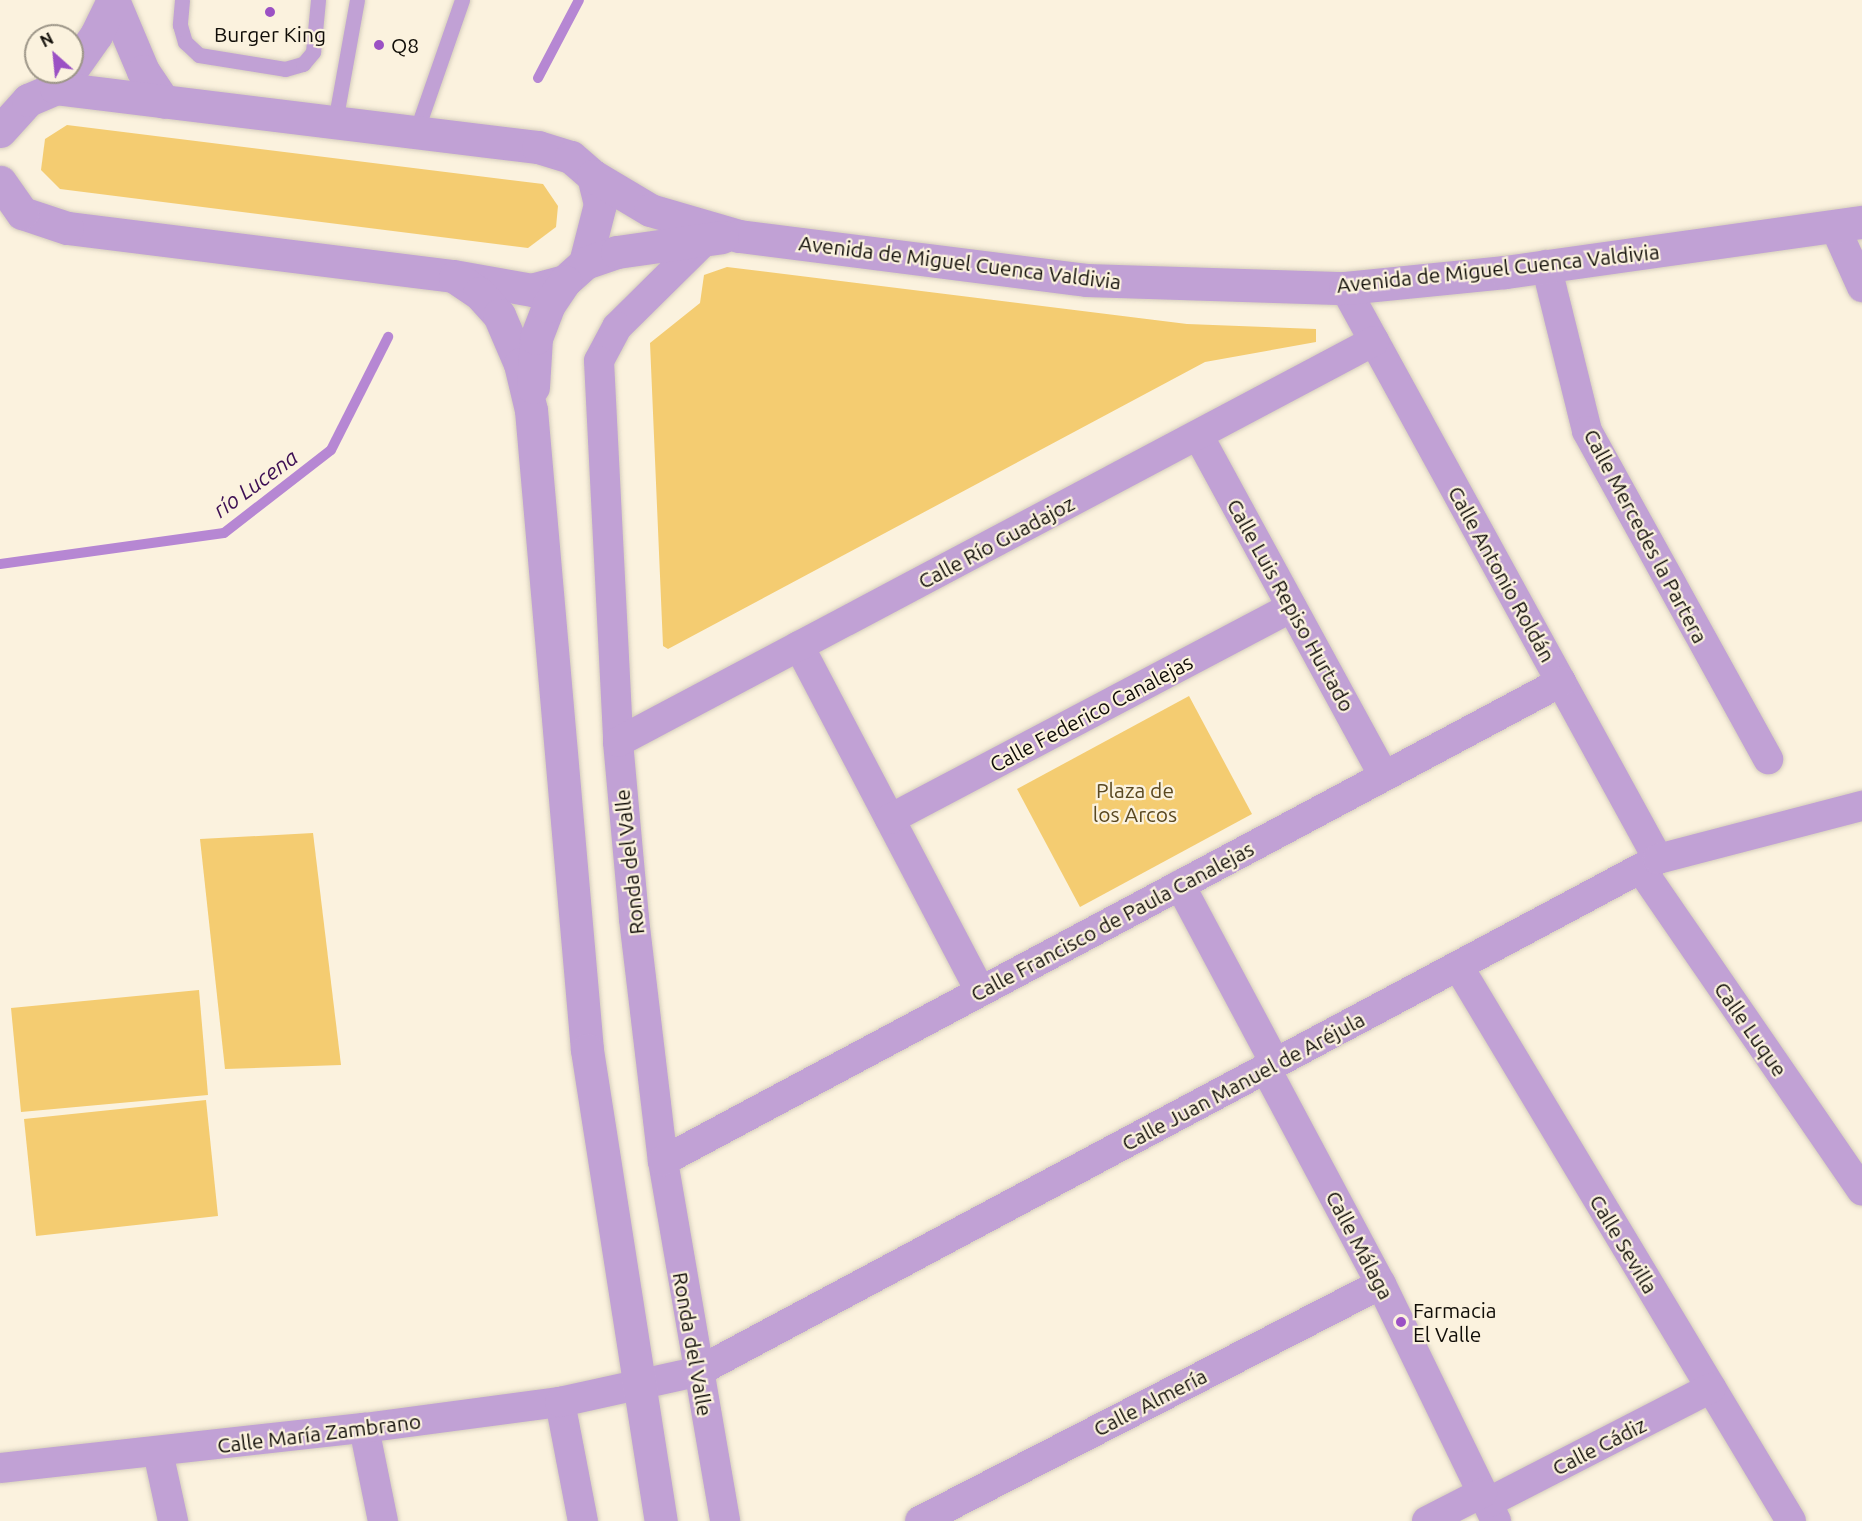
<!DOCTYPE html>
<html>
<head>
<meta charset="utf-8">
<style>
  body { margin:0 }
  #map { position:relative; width:1862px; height:1521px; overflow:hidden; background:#fbf2de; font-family:Ubuntu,sans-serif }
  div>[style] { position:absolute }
  .green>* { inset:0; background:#f4cc71 }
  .stream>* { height:10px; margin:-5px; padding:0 5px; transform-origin:5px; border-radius:5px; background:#b687d3 }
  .roads { filter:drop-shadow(0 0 2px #d5cdbc) drop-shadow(0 0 2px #d5cdbc) }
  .service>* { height:15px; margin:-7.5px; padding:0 7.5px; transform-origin:7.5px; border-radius:7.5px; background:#c1a1d5 }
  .minor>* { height:30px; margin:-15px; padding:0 15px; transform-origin:15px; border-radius:15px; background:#c1a1d5 }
  .tertiary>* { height:33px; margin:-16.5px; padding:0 16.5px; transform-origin:16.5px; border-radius:16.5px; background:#c1a1d5 }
  .dots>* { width:16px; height:16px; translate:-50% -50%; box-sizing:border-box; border:3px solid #fbf2de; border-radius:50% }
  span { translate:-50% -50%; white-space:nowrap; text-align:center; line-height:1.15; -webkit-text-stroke:4.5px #fbf2de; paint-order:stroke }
  .poi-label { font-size:21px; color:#100d07 }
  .left { translate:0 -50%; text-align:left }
  .street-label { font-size:21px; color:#100d07 }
  .park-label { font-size:21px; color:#594821 }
  .water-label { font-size:22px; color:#3d0f54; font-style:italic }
  .north { position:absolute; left:24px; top:24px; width:60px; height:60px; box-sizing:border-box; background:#fbf2de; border:2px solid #9d9688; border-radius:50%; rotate:333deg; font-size:16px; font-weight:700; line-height:24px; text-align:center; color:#100d07 }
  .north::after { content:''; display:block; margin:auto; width:21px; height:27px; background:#9b51c4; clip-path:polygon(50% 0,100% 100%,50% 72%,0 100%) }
</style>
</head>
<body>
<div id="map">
  <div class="green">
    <div style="clip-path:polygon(67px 125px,543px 184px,558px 206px,556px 227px,528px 248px,60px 189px,41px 170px,45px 139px)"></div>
    <div style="clip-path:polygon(727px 267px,1187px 324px,1316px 329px,1316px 342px,1205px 362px,668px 649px,663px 646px,650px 343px,700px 303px,704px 275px)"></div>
    <div style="clip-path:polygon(1189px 696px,1252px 814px,1080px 907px,1017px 789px)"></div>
    <div style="clip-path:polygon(313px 833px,341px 1065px,225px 1069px,200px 839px)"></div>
    <div style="clip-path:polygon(199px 990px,208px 1095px,21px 1112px,11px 1008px)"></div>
    <div style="clip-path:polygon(206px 1100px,218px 1216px,36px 1236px,24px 1119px)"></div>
  </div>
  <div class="stream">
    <div style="left:538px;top:78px;width:88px;rotate:-62.3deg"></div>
    <div style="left:0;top:564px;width:226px;rotate:-7.9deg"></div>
    <div style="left:224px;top:533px;width:135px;rotate:-37.8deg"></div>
    <div style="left:331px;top:450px;width:127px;rotate:-63.2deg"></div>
  </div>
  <div class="roads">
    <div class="service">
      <div style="left:182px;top:0;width:25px;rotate:95deg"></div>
      <div style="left:180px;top:25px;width:18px;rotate:74deg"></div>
      <div style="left:185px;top:42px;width:19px;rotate:43deg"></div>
      <div style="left:199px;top:55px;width:87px;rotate:9.2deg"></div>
      <div style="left:285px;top:69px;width:19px;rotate:-16deg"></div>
      <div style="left:303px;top:64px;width:16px;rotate:-50deg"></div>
      <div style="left:313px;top:52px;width:52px;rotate:-84.5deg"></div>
      <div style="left:335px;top:122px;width:124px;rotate:-79.8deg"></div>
      <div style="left:416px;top:132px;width:140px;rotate:-70.8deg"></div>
    </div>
    <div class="minor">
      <div style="left:1835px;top:227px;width:66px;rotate:65.8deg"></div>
      <div style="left:706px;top:239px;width:125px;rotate:135.3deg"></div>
      <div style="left:617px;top:327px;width:38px;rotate:118deg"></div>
      <div style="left:599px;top:361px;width:381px;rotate:87.1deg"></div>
      <div style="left:618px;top:742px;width:178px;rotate:84.8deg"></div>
      <div style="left:634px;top:919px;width:244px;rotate:83.2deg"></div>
      <div style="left:663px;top:1161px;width:365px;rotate:80.2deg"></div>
      <div style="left:1546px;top:265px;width:171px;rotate:76.1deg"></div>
      <div style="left:1587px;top:431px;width:375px;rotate:61.1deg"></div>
      <div style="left:1345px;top:288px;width:651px;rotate:61.27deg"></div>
      <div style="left:1198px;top:435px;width:388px;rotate:61.4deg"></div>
      <div style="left:799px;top:646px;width:390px;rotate:62.3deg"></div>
      <div style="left:618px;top:742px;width:856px;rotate:-27.94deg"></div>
      <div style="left:890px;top:819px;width:454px;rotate:-27.8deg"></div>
      <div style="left:1641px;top:869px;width:390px;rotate:55.5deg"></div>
      <div style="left:1180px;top:885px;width:202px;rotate:61.9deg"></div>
      <div style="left:1458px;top:966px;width:647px;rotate:59.04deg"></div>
      <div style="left:1266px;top:1069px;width:244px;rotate:61.9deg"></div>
      <div style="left:1381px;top:1284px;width:263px;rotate:64.1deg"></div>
      <div style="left:663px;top:1161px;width:1018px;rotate:-28.08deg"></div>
      <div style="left:560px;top:1402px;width:121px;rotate:79.1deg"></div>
      <div style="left:364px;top:1428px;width:95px;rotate:78.5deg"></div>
      <div style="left:158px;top:1452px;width:71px;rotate:77.7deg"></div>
      <div style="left:0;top:1468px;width:366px;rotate:-6.3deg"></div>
      <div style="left:364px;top:1428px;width:198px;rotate:-7.6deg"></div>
      <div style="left:560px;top:1402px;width:140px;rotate:-12.4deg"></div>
      <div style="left:697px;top:1372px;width:1089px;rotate:-28.09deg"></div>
      <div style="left:1658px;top:859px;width:211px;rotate:-14.6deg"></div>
      <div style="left:1487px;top:1503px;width:252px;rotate:-27.2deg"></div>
      <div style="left:920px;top:1521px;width:518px;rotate:-27.21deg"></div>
      <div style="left:1427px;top:1521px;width:62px;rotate:-27deg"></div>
    </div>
    <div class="tertiary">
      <div style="left:113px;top:0;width:77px;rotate:67.1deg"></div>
      <div style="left:143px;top:71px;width:37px;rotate:56deg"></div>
      <div style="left:72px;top:69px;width:42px;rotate:-54.8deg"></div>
      <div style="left:96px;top:35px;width:39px;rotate:-64deg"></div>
      <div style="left:0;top:131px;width:42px;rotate:-47.9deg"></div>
      <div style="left:28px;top:100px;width:30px;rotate:-23deg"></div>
      <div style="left:56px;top:88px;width:486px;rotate:7deg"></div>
      <div style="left:538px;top:147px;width:34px;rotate:17deg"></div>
      <div style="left:571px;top:157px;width:29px;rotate:41deg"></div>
      <div style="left:593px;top:176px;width:29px;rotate:76deg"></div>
      <div style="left:600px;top:204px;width:61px;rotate:104.3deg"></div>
      <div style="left:585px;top:263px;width:27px;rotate:138deg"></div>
      <div style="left:565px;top:281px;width:34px;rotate:165deg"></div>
      <div style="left:532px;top:290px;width:80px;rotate:-170deg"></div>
      <div style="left:453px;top:276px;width:389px;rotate:-172.9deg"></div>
      <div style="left:67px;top:228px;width:47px;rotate:-161.6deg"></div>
      <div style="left:22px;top:213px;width:38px;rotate:-125deg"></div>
      <div style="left:593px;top:176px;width:66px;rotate:30.8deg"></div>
      <div style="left:650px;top:210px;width:93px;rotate:16.3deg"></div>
      <div style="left:739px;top:236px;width:350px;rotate:7.2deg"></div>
      <div style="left:1086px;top:280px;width:259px;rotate:1.8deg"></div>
      <div style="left:1345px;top:288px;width:161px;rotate:-5.7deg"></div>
      <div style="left:1505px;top:272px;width:360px;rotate:-8deg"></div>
      <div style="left:585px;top:263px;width:34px;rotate:-19deg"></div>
      <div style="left:617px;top:252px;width:106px;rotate:-8.1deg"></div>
      <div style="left:455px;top:277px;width:29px;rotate:34deg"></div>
      <div style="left:479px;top:293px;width:30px;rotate:48deg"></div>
      <div style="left:499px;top:315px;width:53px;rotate:66.8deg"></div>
      <div style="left:520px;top:364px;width:47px;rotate:76.6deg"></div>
      <div style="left:531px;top:410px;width:642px;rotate:85deg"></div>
      <div style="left:587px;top:1050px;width:477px;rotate:81.1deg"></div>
      <div style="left:533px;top:387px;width:49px;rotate:-86.5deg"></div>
      <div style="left:536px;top:338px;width:34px;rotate:-69deg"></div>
      <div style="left:548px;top:306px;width:30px;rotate:-56deg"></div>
    </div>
  </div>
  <div class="dots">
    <div style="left:270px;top:12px;background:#9b51c4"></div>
    <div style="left:379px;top:45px;background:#9b51c4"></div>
    <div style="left:1401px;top:1322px;background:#9b51c4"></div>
  </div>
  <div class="poi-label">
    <span style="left:270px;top:34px">Burger King</span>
    <span class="left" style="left:391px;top:45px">Q8</span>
    <span class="left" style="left:1413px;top:1322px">Farmacia<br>El Valle</span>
  </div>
  <div class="street-label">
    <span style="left:960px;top:262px;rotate:7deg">Avenida de Miguel Cuenca Valdivia</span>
    <span style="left:1498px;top:268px;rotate:-6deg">Avenida de Miguel Cuenca Valdivia</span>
    <span style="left:1646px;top:536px;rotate:62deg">Calle Mercedes la Partera</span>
    <span style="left:996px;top:542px;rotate:-28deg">Calle Río Guadajoz</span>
    <span style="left:1502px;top:574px;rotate:61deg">Calle Antonio Roldán</span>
    <span style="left:1291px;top:605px;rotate:61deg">Calle Luis Repiso Hurtado</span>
    <span style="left:1091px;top:713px;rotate:-28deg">Calle Federico Canalejas</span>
    <span style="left:629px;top:862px;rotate:-96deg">Ronda del Valle</span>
    <span style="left:1112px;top:921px;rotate:-28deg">Calle Francisco de Paula Canalejas</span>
    <span style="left:1751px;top:1029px;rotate:55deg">Calle Luque</span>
    <span style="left:1243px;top:1081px;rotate:-28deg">Calle Juan Manuel de Aréjula</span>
    <span style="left:1624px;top:1244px;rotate:59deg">Calle Sevilla</span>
    <span style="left:1360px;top:1245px;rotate:62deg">Calle Málaga</span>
    <span style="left:693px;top:1344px;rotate:80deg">Ronda del Valle</span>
    <span style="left:1150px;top:1402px;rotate:-27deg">Calle Almería</span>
    <span style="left:319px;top:1433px;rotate:-7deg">Calle María Zambrano</span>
    <span style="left:1599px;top:1446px;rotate:-27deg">Calle Cádiz</span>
  </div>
  <div class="park-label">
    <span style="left:1135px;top:802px">Plaza de<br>los Arcos</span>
  </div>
  <div class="water-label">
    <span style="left:255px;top:483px;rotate:-36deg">río Lucena</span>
  </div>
  <div class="north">N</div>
</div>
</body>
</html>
